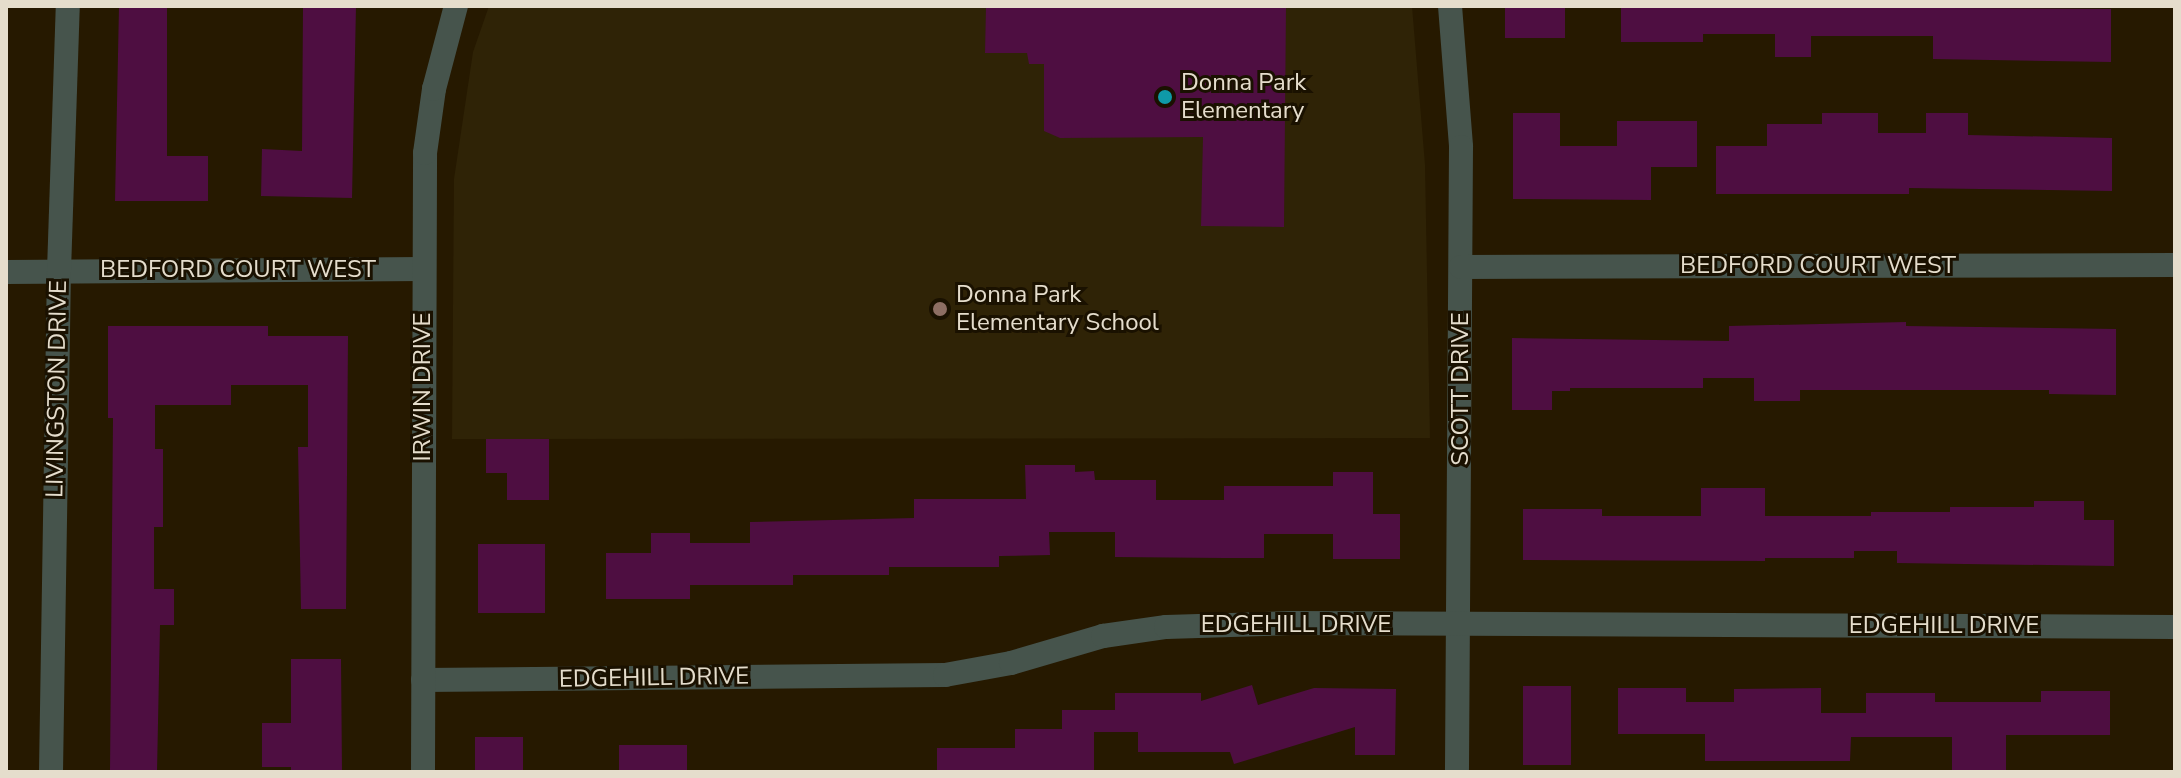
<!DOCTYPE html>
<html>
<head>
<meta charset="utf-8">
<style>
  body { margin:0 }
  #map { position:relative; width:2181px; height:778px; overflow:hidden; background:#261900; font-family:"Nunito Sans",sans-serif }
  div>[style] { position:absolute }
  .built>* { inset:0; background:#2f2306 }
  .building>* { inset:0; background:#4e0e41 }
  .street>* { height:24px; margin:-12px; padding:0 12px; transform-origin:12px; border-radius:12px; background:#46544c }
  .dots>* { width:22px; height:22px; translate:-50% -50%; box-sizing:border-box; border:4px solid #1a1100; border-radius:50% }
  span { translate:-50% -50%; white-space:nowrap; text-align:center; line-height:1.15; -webkit-text-stroke:6px #1a1100; paint-order:stroke }
  .poi-label { font-size:24px; color:#e5ddcc }
  .left { translate:0 -50%; text-align:left }
  .street-label { font-size:24px; color:#e5ddcc }
  .frame { position:absolute; inset:0; border:8px solid #e5ddcc; pointer-events:none }
</style>
</head>
<body>
<div id="map">
  <div class="built">
    <div style="clip-path:polygon(489px 6px,1412px 6px,1425px 165px,1430px 438px,452px 439px,454px 179px,473px 52px)"></div>
  </div>
  <div class="building">
    <div style="clip-path:polygon(119px 6px,167px 6px,167px 156px,208px 156px,208px 201px,115px 201px)"></div>
    <div style="clip-path:polygon(303px 6px,356px 6px,352px 198px,261px 196px,262px 149px,302px 151px)"></div>
    <div style="clip-path:polygon(986px 6px,1286px 6px,1284px 227px,1201px 226px,1203px 137px,1060px 138px,1044px 131px,1044px 64px,1029px 64px,1027px 53px,985px 53px)"></div>
    <div style="clip-path:polygon(1505px 6px,1565px 6px,1565px 38px,1505px 38px)"></div>
    <div style="clip-path:polygon(1621px 6px,2111px 9px,2111px 62px,1933px 59px,1933px 36px,1811px 36px,1811px 57px,1775px 57px,1775px 34px,1703px 34px,1703px 42px,1621px 42px)"></div>
    <div style="clip-path:polygon(1513px 113px,1560px 113px,1560px 146px,1617px 146px,1617px 121px,1697px 121px,1697px 167px,1651px 167px,1651px 200px,1513px 199px)"></div>
    <div style="clip-path:polygon(1822px 113px,1878px 113px,1878px 133px,1926px 133px,1926px 113px,1968px 113px,1968px 135px,2112px 138px,2112px 191px,1909px 188px,1909px 194px,1716px 194px,1716px 146px,1767px 146px,1767px 124px,1822px 124px)"></div>
    <div style="clip-path:polygon(1906px 322px,1906px 326px,2116px 329px,2116px 395px,2049px 394px,2049px 390px,1800px 390px,1800px 401px,1754px 401px,1754px 378px,1703px 378px,1703px 388px,1570px 388px,1570px 391px,1552px 391px,1552px 410px,1512px 410px,1512px 338px,1729px 341px,1729px 326px)"></div>
    <div style="clip-path:polygon(108px 326px,268px 326px,268px 336px,348px 336px,346px 609px,301px 609px,298px 447px,308px 447px,308px 385px,231px 385px,231px 405px,155px 405px,155px 449px,163px 449px,163px 527px,154px 527px,154px 589px,174px 589px,174px 625px,160px 625px,157px 772px,110px 772px,113px 418px,108px 418px)"></div>
    <div style="clip-path:polygon(486px 439px,549px 439px,549px 500px,507px 500px,507px 473px,486px 473px)"></div>
    <div style="clip-path:polygon(1025px 465px,1075px 465px,1075px 472px,1094px 471px,1095px 480px,1156px 480px,1156px 500px,1224px 500px,1224px 486px,1333px 486px,1333px 472px,1373px 472px,1373px 514px,1400px 514px,1400px 559px,1333px 559px,1333px 534px,1264px 534px,1264px 558px,1224px 558px,1115px 557px,1115px 532px,1049px 532px,1050px 555px,999px 556px,999px 567px,889px 567px,889px 575px,793px 575px,793px 585px,690px 585px,690px 599px,606px 599px,606px 553px,651px 553px,651px 533px,690px 533px,690px 543px,750px 543px,750px 522px,914px 518px,914px 499px,1026px 499px)"></div>
    <div style="clip-path:polygon(1701px 488px,1765px 488px,1765px 516px,1871px 516px,1871px 512px,1950px 512px,1950px 507px,2034px 507px,2034px 501px,2084px 501px,2084px 520px,2114px 520px,2114px 566px,1897px 563px,1897px 551px,1854px 551px,1854px 558px,1765px 558px,1765px 561px,1523px 560px,1523px 509px,1602px 509px,1602px 516px,1701px 516px)"></div>
    <div style="clip-path:polygon(478px 544px,545px 544px,545px 613px,478px 613px)"></div>
    <div style="clip-path:polygon(291px 659px,341px 659px,342px 772px,291px 772px,291px 767px,262px 767px,262px 723px,291px 723px)"></div>
    <div style="clip-path:polygon(1252px 685px,1258px 705px,1314px 688px,1396px 689px,1395px 755px,1355px 755px,1355px 727px,1234px 764px,1230px 752px,1138px 752px,1138px 732px,1094px 732px,1094px 772px,937px 772px,937px 748px,1015px 748px,1015px 729px,1062px 729px,1062px 710px,1115px 710px,1115px 693px,1201px 693px,1201px 701px)"></div>
    <div style="clip-path:polygon(1523px 686px,1571px 686px,1571px 765px,1523px 765px)"></div>
    <div style="clip-path:polygon(1618px 688px,1686px 688px,1686px 702px,1734px 702px,1734px 689px,1821px 688px,1821px 713px,1866px 713px,1866px 693px,1935px 693px,1935px 702px,2041px 702px,2041px 691px,2110px 691px,2110px 735px,2006px 735px,2006px 772px,1952px 772px,1952px 737px,1851px 737px,1850px 761px,1705px 761px,1705px 734px,1618px 734px)"></div>
    <div style="clip-path:polygon(475px 737px,523px 737px,523px 772px,475px 772px)"></div>
    <div style="clip-path:polygon(619px 745px,687px 745px,687px 772px,619px 772px)"></div>
  </div>
  <div class="street">
    <div style="left:1450px;top:6px;width:141px;rotate:85.5deg"></div>
    <div style="left:1461px;top:147px;width:625px;rotate:90.37deg"></div>
    <div style="left:1461px;top:267px;width:714px;rotate:-0.16deg"></div>
    <div style="left:6px;top:272px;width:417px;rotate:-0.4deg"></div>
    <div style="left:423px;top:680px;width:522px;rotate:-0.55deg"></div>
    <div style="left:945px;top:675px;width:67px;rotate:-10.3deg"></div>
    <div style="left:1011px;top:663px;width:96px;rotate:-16.4deg"></div>
    <div style="left:1103px;top:636px;width:64px;rotate:-8.1deg"></div>
    <div style="left:1166px;top:627px;width:125px;rotate:-1.8deg"></div>
    <div style="left:1291px;top:623px;width:884px;rotate:0.26deg"></div>
    <div style="left:51px;top:772px;width:501px;rotate:-89.09deg"></div>
    <div style="left:59px;top:271px;width:265px;rotate:-88.1deg"></div>
    <div style="left:423px;top:772px;width:619px;rotate:-89.81deg"></div>
    <div style="left:425px;top:153px;width:65px;rotate:-82deg"></div>
    <div style="left:434px;top:89px;width:86px;rotate:-75.2deg"></div>
  </div>
  <div class="dots">
    <div style="left:1165px;top:97px;background:#0f9aa8"></div>
    <div style="left:940px;top:309px;background:#8d6e63"></div>
  </div>
  <div class="poi-label">
    <span class="left" style="left:1181px;top:97px">Donna Park<br>Elementary</span>
    <span class="left" style="left:956px;top:309px">Donna Park<br>Elementary School</span>
  </div>
  <div class="street-label">
    <span style="left:1818px;top:266px">BEDFORD COURT WEST</span>
    <span style="left:238px;top:270px">BEDFORD COURT WEST</span>
    <span style="left:423px;top:387px;rotate:-90deg">IRWIN DRIVE</span>
    <span style="left:57px;top:389px;rotate:-89deg">LIVINGSTON DRIVE</span>
    <span style="left:1461px;top:389px;rotate:-90deg">SCOTT DRIVE</span>
    <span style="left:1296px;top:625px">EDGEHILL DRIVE</span>
    <span style="left:1944px;top:626px">EDGEHILL DRIVE</span>
    <span style="left:654px;top:678px;rotate:-1deg">EDGEHILL DRIVE</span>
  </div>
  <div class="frame"></div>
</div>
</body>
</html>
